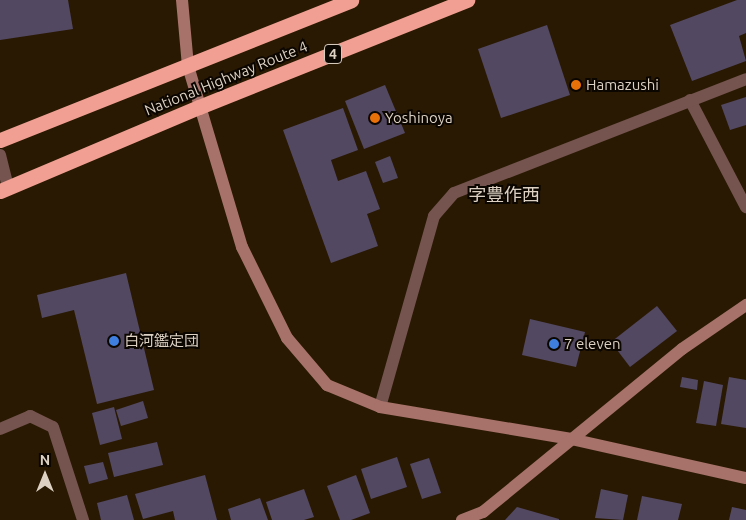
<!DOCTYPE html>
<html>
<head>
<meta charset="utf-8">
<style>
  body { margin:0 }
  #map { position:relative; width:746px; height:520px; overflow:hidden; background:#291903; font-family:Ubuntu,"Noto Sans JP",sans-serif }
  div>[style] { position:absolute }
  .building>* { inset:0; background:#524862 }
  .street>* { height:12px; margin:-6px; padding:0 6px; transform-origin:6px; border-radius:6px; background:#75534e }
  .secondary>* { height:12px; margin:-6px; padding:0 6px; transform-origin:6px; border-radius:6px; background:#a7726a }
  .highway>* { height:15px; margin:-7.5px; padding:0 7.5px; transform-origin:7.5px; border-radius:7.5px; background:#f19f93 }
  .dots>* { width:14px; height:14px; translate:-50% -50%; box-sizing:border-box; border:2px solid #0c0601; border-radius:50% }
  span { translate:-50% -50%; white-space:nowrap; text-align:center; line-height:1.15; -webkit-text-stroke:4px #0c0601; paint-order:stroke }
  .shield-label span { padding:1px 4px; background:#0c0601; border:1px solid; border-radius:4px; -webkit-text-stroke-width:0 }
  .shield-label { font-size:14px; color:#dcd1c3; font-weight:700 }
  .street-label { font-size:15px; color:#dcd1c3 }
  .poi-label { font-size:15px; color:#dcd1c3 }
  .left { translate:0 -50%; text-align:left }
  .quarter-label { font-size:18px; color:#dcd1c3 }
  .north { position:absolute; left:20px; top:450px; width:50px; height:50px; -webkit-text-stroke:4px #0c0601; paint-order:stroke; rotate:0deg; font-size:14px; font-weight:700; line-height:20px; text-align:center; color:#dcd1c3 }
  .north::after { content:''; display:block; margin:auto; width:18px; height:22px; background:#dcd1c3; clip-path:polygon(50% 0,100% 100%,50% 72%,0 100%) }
</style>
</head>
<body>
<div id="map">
  <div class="building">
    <div style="clip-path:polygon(0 0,68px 0,73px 29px,0 40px)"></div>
    <div style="clip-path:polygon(737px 0,746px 0,746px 33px,739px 36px,746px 61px,692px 81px,670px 25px)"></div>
    <div style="clip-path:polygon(547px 25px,570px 95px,501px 118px,478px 49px)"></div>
    <div style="clip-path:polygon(385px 85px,405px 133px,364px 149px,345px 101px)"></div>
    <div style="clip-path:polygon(746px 97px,746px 125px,730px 130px,721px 105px)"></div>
    <div style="clip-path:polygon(343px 108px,358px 150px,331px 160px,338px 181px,366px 171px,380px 209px,367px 214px,378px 246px,331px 263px,283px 130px)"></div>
    <div style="clip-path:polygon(390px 156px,398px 178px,383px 183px,375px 162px)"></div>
    <div style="clip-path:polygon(126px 273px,154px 390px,97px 404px,74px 310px,42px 318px,37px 295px)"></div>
    <div style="clip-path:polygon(657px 306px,677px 331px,630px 367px,611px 342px)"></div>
    <div style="clip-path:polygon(530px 319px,585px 332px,576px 367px,522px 355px)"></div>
    <div style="clip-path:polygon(682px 377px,698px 380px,697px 390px,680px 387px)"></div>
    <div style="clip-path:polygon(729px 377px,746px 380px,746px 428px,721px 424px)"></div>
    <div style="clip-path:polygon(704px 381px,723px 385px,716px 426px,696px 423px)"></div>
    <div style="clip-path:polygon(143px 401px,148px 418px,121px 426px,116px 410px)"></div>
    <div style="clip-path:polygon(114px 407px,122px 439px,100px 445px,92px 413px)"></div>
    <div style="clip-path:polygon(157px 442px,163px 465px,114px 477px,108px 453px)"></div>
    <div style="clip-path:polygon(397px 457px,407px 487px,371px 499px,361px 469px)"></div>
    <div style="clip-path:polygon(429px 458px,441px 493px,422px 499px,410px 464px)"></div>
    <div style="clip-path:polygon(103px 462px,108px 479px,89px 484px,84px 466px)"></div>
    <div style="clip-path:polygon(205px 475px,217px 520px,175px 520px,173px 511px,143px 519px,135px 494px)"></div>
    <div style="clip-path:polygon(356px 475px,370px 513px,351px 520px,340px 520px,327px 486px)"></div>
    <div style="clip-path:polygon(304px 489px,314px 517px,304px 520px,272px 520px,266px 502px)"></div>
    <div style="clip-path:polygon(601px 489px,628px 495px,623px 520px,595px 518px)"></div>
    <div style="clip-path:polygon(127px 495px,134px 520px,101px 520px,97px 503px)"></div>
    <div style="clip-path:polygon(642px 496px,682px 504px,678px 520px,637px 520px)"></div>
    <div style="clip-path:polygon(260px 498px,268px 520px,231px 520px,228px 509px)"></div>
    <div style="clip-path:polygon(517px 507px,559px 519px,559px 520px,505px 520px)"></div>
    <div style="clip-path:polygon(732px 507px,746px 510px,746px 520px,729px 520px)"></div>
  </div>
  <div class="street">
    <div style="left:690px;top:100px;width:121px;rotate:62.4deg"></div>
    <div style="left:0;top:155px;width:34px;rotate:76deg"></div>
    <div style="left:380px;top:407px;width:198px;rotate:-74.2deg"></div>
    <div style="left:434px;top:216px;width:30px;rotate:-49deg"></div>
    <div style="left:454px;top:193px;width:313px;rotate:-21.3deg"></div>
    <div style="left:0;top:429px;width:33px;rotate:-23deg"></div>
    <div style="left:30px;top:416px;width:25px;rotate:26deg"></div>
    <div style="left:53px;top:427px;width:98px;rotate:72.1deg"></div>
  </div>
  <div class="secondary">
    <div style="left:182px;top:0;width:66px;rotate:84.8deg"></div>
    <div style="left:188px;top:66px;width:189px;rotate:73.4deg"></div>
    <div style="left:242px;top:247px;width:102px;rotate:63.7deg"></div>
    <div style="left:287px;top:338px;width:62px;rotate:49.6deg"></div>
    <div style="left:327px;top:385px;width:57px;rotate:22.5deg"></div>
    <div style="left:380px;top:407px;width:194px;rotate:9.5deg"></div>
    <div style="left:571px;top:439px;width:179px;rotate:12.6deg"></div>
    <div style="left:462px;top:520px;width:22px;rotate:-21deg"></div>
    <div style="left:483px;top:512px;width:257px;rotate:-39.3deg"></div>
    <div style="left:682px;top:349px;width:78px;rotate:-34.5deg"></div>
  </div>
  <div class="highway">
    <div style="left:0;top:140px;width:378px;rotate:-21.7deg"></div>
    <div style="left:0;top:191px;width:216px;rotate:-22.9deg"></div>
    <div style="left:199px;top:107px;width:289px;rotate:-21.8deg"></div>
  </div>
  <div class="dots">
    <div style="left:576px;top:85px;background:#e8710a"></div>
    <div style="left:375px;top:118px;background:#e8710a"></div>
    <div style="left:114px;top:341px;background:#3f7fe0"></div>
    <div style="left:554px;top:344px;background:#3f7fe0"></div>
  </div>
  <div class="shield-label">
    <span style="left:333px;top:54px">4</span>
  </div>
  <div class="street-label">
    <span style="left:226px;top:78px;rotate:-22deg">National Highway Route 4</span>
  </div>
  <div class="poi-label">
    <span class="left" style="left:586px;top:85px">Hamazushi</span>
    <span class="left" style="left:385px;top:118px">Yoshinoya</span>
    <span class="left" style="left:124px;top:341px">白河鑑定団</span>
    <span class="left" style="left:564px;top:344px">7 eleven</span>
  </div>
  <div class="quarter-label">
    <span style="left:504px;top:194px">字豊作西</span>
  </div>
  <div class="north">N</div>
</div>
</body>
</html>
